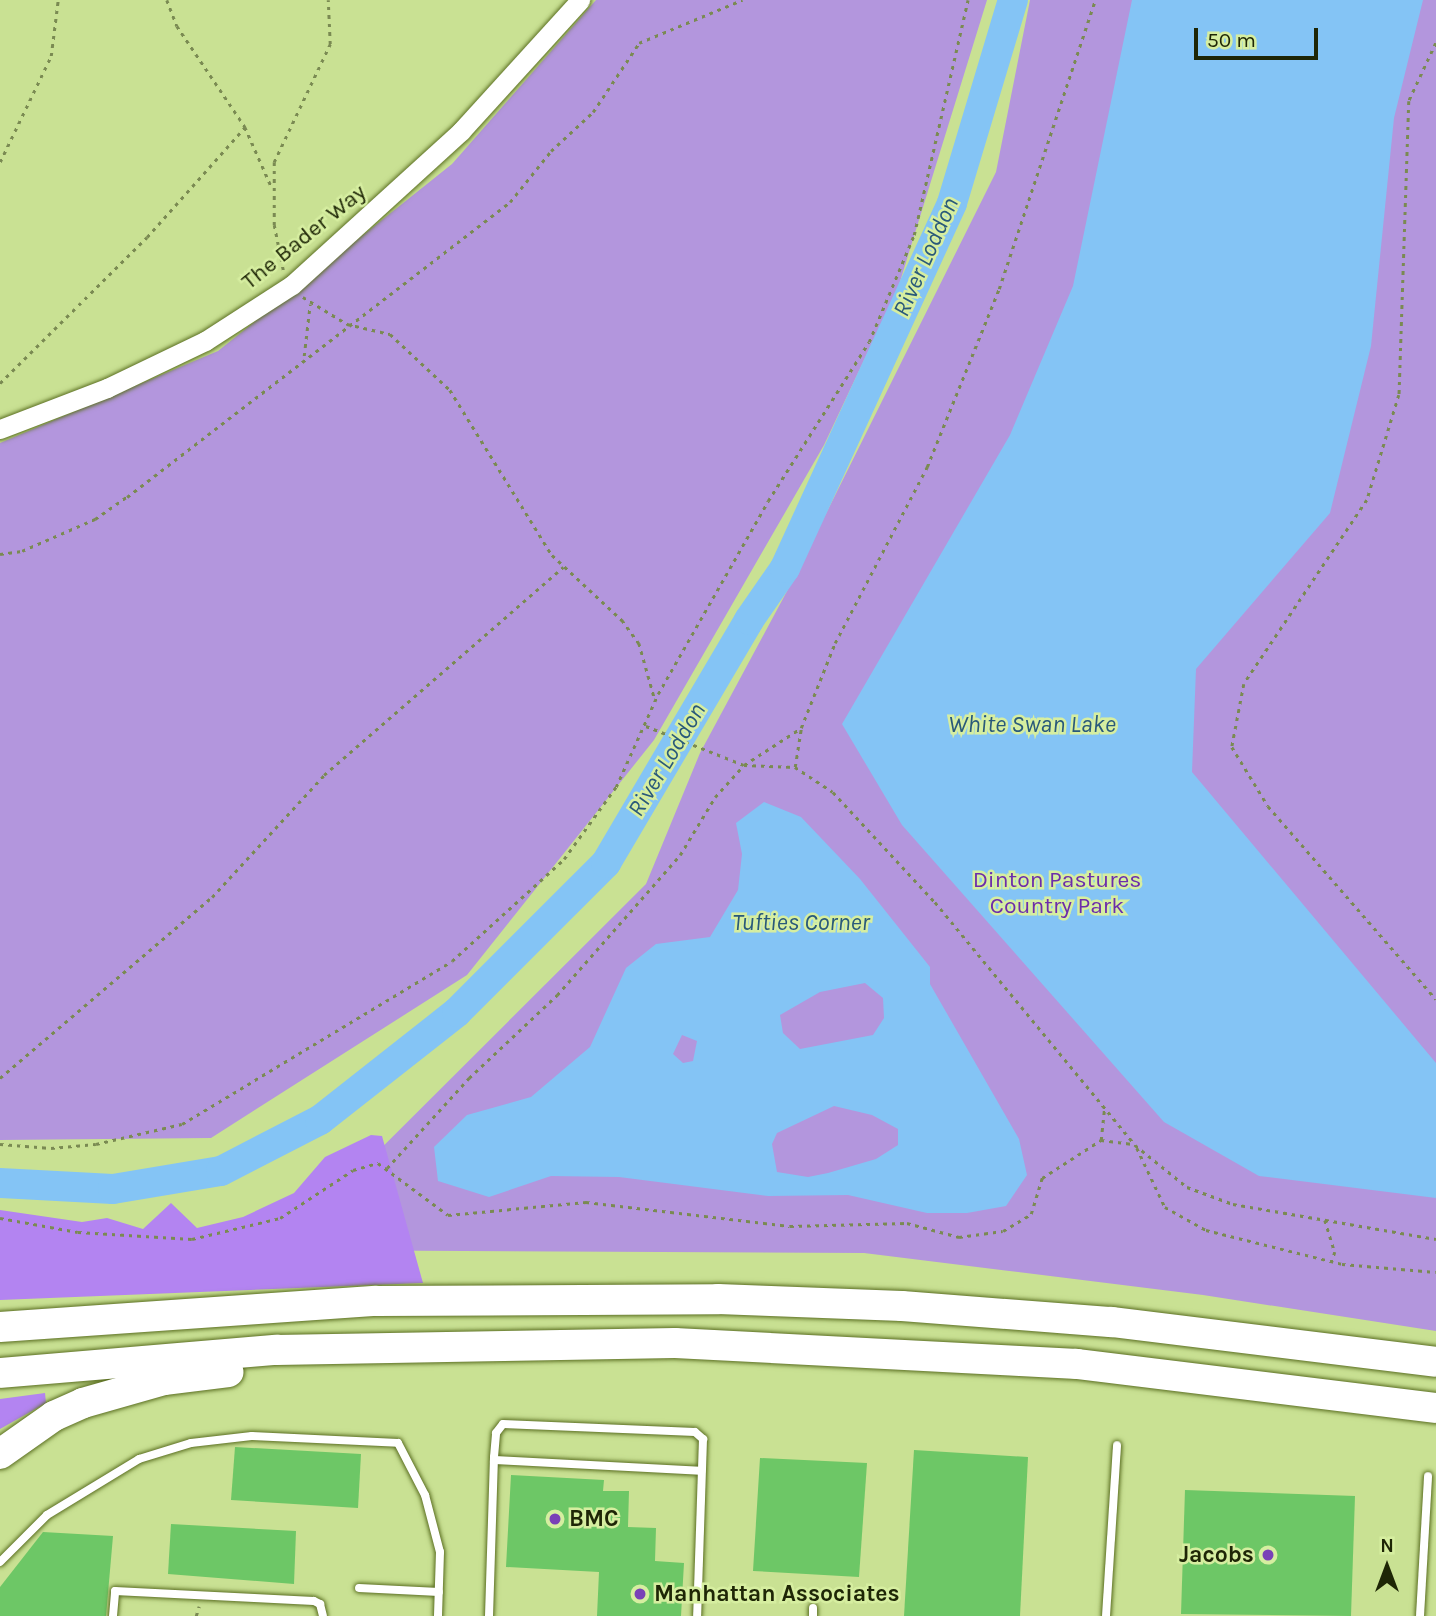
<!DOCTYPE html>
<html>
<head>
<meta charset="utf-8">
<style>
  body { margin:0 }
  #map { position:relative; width:1436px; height:1616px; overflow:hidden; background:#c9e193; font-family:Karla,sans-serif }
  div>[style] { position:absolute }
  .green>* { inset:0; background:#b396dd }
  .forest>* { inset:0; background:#b384f1 }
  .water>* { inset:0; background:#84c4f5 }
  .river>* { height:30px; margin:-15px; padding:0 15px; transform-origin:15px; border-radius:15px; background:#84c4f5 }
  .building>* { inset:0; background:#6dc766 }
  .path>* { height:2.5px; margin-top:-1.25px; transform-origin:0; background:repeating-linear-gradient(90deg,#7a8a52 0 3.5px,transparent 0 8.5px) }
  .roads { filter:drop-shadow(0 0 2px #5b6f22) drop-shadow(0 0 2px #5b6f22) }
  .service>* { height:8px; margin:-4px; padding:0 4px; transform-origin:4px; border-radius:4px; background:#fff }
  .tertiary>* { height:19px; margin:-9.5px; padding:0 9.5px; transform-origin:9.5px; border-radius:9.5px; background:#fff }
  .motorway>* { height:30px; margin:-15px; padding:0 15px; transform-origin:15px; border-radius:15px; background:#fff }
  .dots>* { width:19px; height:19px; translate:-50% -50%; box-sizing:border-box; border:4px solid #d6eea0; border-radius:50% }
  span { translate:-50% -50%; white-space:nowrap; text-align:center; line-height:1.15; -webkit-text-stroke:5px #d6eea0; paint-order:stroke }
  .street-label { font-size:23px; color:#1e2606 }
  .park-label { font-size:23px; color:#6c2cab }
  .poi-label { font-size:23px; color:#1e2606; font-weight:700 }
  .left { translate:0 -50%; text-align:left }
  .right { translate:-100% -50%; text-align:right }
  .water-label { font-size:24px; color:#29597a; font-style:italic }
  .north { position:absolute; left:1352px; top:1532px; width:70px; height:70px; -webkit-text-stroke:5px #d6eea0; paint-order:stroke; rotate:0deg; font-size:19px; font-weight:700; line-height:28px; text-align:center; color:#1e2606 }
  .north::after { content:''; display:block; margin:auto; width:24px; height:32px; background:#1e2606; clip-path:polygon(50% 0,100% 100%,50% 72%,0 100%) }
  .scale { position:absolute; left:1194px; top:28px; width:124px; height:32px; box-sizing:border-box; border:4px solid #1e2606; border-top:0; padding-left:9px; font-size:21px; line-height:24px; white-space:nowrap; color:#1e2606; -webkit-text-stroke:5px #d6eea0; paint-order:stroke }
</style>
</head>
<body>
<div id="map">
  <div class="green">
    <div style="clip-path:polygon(596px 0,987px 0,898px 288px,824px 445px,654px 740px,467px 975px,211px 1138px,0 1140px,0 443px,218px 351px,452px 164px)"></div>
    <div style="clip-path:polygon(1030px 0,1436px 0,1436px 1331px,1203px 1295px,864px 1253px,279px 1250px,646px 884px,700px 753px,793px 580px,996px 172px)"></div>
  </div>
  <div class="forest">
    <div style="clip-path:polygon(371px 1135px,382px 1136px,423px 1283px,0 1300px,0 1210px,82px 1222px,107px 1218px,143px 1229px,171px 1203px,197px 1228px,243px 1217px,294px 1193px,325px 1157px)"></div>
    <div style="clip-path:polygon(45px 1393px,46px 1403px,0 1429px,0 1399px)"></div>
  </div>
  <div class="water">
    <div style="clip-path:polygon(1132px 0,1423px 0,1394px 118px,1371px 346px,1330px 513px,1196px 669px,1192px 772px,1436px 1063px,1436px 1198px,1259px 1176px,1164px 1122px,902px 825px,842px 724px,1010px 435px,1073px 286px)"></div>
    <div style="clip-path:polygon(evenodd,764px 802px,801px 817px,860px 879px,930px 967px,930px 984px,1019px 1139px,1027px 1175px,1006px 1206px,967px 1213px,927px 1213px,848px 1195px,768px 1196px,619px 1177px,551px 1176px,489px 1197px,438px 1181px,434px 1147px,467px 1115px,531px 1097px,590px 1047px,626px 968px,656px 944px,710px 937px,738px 890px,742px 854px,736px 823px,764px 802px,865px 983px,883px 998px,884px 1018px,873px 1035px,800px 1049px,783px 1033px,780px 1015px,820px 992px,865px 983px,764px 802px,682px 1035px,697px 1041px,693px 1061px,683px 1063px,673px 1054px,682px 1035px,764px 802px,834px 1106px,872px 1115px,898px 1129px,898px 1145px,876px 1159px,828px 1173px,808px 1177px,777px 1172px,772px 1144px,777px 1133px,834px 1106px)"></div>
  </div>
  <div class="river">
    <div style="left:0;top:1183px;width:113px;rotate:3deg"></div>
    <div style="left:113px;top:1189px;width:109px;rotate:-9.5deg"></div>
    <div style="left:221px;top:1171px;width:111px;rotate:-27.3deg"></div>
    <div style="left:320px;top:1120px;width:174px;rotate:-38.2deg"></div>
    <div style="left:457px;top:1012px;width:211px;rotate:-45deg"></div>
    <div style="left:606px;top:863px;width:282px;rotate:-59.5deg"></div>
    <div style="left:749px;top:620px;width:63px;rotate:-55.3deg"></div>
    <div style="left:785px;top:568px;width:401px;rotate:-65.4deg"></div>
    <div style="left:952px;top:203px;width:212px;rotate:-73.3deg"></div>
  </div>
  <div class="building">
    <div style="clip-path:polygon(235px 1447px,361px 1454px,358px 1508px,231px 1500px)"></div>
    <div style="clip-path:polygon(914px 1450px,1028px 1457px,1020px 1616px,904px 1616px)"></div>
    <div style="clip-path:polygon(760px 1458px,867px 1463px,859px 1577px,753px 1571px)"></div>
    <div style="clip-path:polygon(511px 1475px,604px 1480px,603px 1491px,629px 1491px,628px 1527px,656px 1528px,655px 1561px,684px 1563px,681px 1616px,597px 1616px,599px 1572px,506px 1567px)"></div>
    <div style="clip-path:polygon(1185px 1490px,1355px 1496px,1351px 1616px,1181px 1614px)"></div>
    <div style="clip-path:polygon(171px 1524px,296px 1531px,294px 1584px,168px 1574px)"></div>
    <div style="clip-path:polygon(43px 1532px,113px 1536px,106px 1616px,0 1616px,0 1587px)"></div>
  </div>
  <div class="path">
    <div style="left:167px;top:0;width:28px;rotate:69deg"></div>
    <div style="left:177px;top:26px;width:122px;rotate:56deg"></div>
    <div style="left:245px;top:127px;width:67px;rotate:66.1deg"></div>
    <div style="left:1436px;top:43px;width:64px;rotate:115deg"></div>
    <div style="left:1409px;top:101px;width:294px;rotate:91.9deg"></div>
    <div style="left:1399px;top:395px;width:110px;rotate:106.9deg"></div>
    <div style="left:1367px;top:500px;width:221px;rotate:123.8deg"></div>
    <div style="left:1244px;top:684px;width:64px;rotate:100.8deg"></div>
    <div style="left:1232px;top:747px;width:69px;rotate:58.6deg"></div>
    <div style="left:1268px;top:806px;width:256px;rotate:49deg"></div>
    <div style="left:0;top:162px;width:118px;rotate:-64.3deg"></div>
    <div style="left:51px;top:56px;width:56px;rotate:-82.9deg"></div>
    <div style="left:283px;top:270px;width:46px;rotate:-101.3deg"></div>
    <div style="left:274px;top:225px;width:63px;rotate:-90deg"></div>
    <div style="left:274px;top:162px;width:131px;rotate:-64.6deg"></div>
    <div style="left:330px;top:44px;width:44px;rotate:-92.6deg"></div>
    <div style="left:303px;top:297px;width:52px;rotate:31.5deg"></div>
    <div style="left:347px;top:324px;width:44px;rotate:13.1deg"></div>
    <div style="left:390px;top:334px;width:82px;rotate:43deg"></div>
    <div style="left:450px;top:390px;width:194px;rotate:58.3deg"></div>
    <div style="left:552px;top:555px;width:96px;rotate:42.9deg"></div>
    <div style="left:622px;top:620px;width:29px;rotate:54deg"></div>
    <div style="left:639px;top:643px;width:59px;rotate:74.3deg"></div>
    <div style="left:304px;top:356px;width:52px;rotate:-83.4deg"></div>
    <div style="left:0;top:383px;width:207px;rotate:-44.8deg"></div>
    <div style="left:147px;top:237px;width:147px;rotate:-48.3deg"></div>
    <div style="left:0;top:554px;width:22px;rotate:-8deg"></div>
    <div style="left:22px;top:551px;width:80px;rotate:-23.7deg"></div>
    <div style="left:95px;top:519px;width:39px;rotate:-35deg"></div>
    <div style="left:127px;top:497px;width:483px;rotate:-37.6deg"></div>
    <div style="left:510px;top:202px;width:65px;rotate:-51.2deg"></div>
    <div style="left:551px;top:151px;width:57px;rotate:-42.9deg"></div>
    <div style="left:593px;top:112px;width:83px;rotate:-56.3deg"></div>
    <div style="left:639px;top:43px;width:112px;rotate:-22.7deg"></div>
    <div style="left:646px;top:726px;width:105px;rotate:21.7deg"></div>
    <div style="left:744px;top:765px;width:51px;rotate:2.2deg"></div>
    <div style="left:795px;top:767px;width:45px;rotate:33.3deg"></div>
    <div style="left:833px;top:792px;width:150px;rotate:47.2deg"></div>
    <div style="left:935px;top:902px;width:315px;rotate:50.5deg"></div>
    <div style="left:1135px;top:1145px;width:67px;rotate:38.9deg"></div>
    <div style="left:1187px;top:1187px;width:49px;rotate:20.3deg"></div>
    <div style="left:1233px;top:1204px;width:206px;rotate:9.8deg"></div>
    <div style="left:795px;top:767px;width:39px;rotate:-81deg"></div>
    <div style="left:801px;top:728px;width:92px;rotate:-68.2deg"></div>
    <div style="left:835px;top:643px;width:199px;rotate:-62.4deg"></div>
    <div style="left:927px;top:467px;width:192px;rotate:-68deg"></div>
    <div style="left:999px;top:289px;width:305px;rotate:-71.6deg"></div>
    <div style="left:0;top:1078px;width:279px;rotate:-40.5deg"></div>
    <div style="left:212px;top:897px;width:166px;rotate:-47.4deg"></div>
    <div style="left:324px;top:775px;width:317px;rotate:-41deg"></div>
    <div style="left:1101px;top:1140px;width:32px;rotate:7deg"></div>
    <div style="left:0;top:1144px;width:51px;rotate:4.5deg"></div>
    <div style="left:51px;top:1148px;width:45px;rotate:-5.1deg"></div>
    <div style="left:96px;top:1144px;width:88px;rotate:-13.1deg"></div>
    <div style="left:182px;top:1124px;width:315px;rotate:-31.1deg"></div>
    <div style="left:452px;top:961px;width:151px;rotate:-42.3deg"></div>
    <div style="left:564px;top:859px;width:89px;rotate:-54.2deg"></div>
    <div style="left:616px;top:787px;width:102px;rotate:-65.7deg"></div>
    <div style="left:658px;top:694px;width:222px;rotate:-60.3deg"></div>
    <div style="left:768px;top:501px;width:188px;rotate:-57.6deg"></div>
    <div style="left:869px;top:342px;width:116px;rotate:-67.2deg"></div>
    <div style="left:914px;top:235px;width:241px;rotate:-77.1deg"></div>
    <div style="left:1137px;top:1148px;width:65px;rotate:64.6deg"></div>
    <div style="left:1165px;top:1207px;width:47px;rotate:29.3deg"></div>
    <div style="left:1206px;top:1230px;width:140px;rotate:14deg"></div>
    <div style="left:1342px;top:1264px;width:94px;rotate:4.9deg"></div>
    <div style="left:387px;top:1168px;width:122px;rotate:-47.7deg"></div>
    <div style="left:469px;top:1078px;width:121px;rotate:-43.3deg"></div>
    <div style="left:557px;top:995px;width:186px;rotate:-48.7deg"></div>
    <div style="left:680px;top:855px;width:68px;rotate:-58.9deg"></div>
    <div style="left:715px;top:797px;width:43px;rotate:-47.8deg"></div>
    <div style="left:744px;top:765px;width:68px;rotate:-33deg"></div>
    <div style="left:0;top:1218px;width:79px;rotate:10.2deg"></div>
    <div style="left:78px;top:1232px;width:114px;rotate:3.5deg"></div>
    <div style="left:192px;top:1239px;width:90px;rotate:-13.4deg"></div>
    <div style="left:280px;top:1218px;width:87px;rotate:-33.3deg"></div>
    <div style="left:353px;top:1170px;width:26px;rotate:-16deg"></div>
    <div style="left:378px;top:1163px;width:87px;rotate:36.6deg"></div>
    <div style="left:448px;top:1215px;width:139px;rotate:-5.4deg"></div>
    <div style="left:586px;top:1202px;width:205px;rotate:6.7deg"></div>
    <div style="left:790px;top:1226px;width:117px;rotate:-1.5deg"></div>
    <div style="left:907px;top:1223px;width:54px;rotate:15.1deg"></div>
    <div style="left:959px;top:1237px;width:44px;rotate:-7.8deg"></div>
    <div style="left:1003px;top:1231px;width:33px;rotate:-31deg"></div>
    <div style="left:1031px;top:1214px;width:38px;rotate:-73deg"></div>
    <div style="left:1042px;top:1178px;width:70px;rotate:-32.8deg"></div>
    <div style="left:1101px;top:1140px;width:30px;rotate:-84deg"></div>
    <div style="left:1325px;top:1220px;width:34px;rotate:73deg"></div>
    <div style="left:1335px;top:1252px;width:10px;rotate:107deg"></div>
    <div style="left:196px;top:1616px;width:10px;rotate:-73deg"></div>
  </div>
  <div class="roads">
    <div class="service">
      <div style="left:494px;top:1460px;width:207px;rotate:3deg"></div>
      <div style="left:0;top:1562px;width:66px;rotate:-45deg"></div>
      <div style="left:47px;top:1515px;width:108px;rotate:-31.3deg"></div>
      <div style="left:139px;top:1459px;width:54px;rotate:-17.1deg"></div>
      <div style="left:191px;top:1443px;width:61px;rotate:-6.5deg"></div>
      <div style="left:252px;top:1436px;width:146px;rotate:2.7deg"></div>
      <div style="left:398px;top:1443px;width:59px;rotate:62.6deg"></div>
      <div style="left:425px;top:1495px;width:59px;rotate:75.3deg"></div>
      <div style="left:440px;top:1552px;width:64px;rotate:91.8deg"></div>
      <div style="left:359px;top:1588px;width:80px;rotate:2.9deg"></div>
      <div style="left:113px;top:1616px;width:25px;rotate:-85deg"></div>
      <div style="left:115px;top:1591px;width:199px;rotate:2.9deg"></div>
      <div style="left:314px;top:1601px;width:7px;rotate:27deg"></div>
      <div style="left:320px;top:1604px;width:12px;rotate:76deg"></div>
      <div style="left:489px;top:1616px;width:159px;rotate:-88.2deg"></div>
      <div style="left:494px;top:1457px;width:24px;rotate:-85deg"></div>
      <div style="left:496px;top:1433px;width:11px;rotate:-52deg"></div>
      <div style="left:503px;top:1424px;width:192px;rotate:2.4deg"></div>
      <div style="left:695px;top:1432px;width:11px;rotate:41deg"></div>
      <div style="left:703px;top:1439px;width:177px;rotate:91.9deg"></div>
      <div style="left:813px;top:1616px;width:8px;rotate:-90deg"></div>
      <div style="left:1106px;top:1616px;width:171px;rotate:-86.3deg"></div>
      <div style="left:1420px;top:1616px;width:140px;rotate:-86.7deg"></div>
    </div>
    <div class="tertiary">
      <div style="left:0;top:429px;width:115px;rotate:-21deg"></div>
      <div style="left:107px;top:388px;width:109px;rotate:-25.6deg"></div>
      <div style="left:205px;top:341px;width:103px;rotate:-32.8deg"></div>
      <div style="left:292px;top:285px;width:229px;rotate:-42.3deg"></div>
      <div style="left:461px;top:131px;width:177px;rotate:-47.7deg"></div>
    </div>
    <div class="motorway">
      <div style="left:0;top:1327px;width:377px;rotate:-4deg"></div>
      <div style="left:376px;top:1301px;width:342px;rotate:-0.3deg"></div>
      <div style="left:718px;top:1299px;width:184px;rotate:2.2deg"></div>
      <div style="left:902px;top:1306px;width:211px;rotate:4.4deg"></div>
      <div style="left:1112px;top:1322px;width:326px;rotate:7deg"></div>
      <div style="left:0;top:1373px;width:277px;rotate:-4.8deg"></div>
      <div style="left:276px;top:1350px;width:399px;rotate:-1deg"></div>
      <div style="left:675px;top:1343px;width:403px;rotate:3deg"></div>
      <div style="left:1077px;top:1364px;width:362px;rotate:7deg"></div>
      <div style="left:0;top:1454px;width:66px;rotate:-35.1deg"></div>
      <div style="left:54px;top:1416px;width:32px;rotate:-24deg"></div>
      <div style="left:83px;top:1403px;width:84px;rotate:-15.9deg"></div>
      <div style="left:164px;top:1380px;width:65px;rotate:-7deg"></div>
    </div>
  </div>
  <div class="dots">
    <div style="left:555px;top:1519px;background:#7941b7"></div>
    <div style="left:1268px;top:1555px;background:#7941b7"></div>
    <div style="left:640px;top:1594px;background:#7941b7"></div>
  </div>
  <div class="street-label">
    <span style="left:304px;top:237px;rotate:-39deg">The Bader Way</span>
  </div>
  <div class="park-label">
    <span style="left:1057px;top:893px">Dinton Pastures<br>Country Park</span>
  </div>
  <div class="poi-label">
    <span class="left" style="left:569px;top:1519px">BMC</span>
    <span class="right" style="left:1254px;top:1555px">Jacobs</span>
    <span class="left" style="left:654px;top:1594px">Manhattan Associates</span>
  </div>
  <div class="water-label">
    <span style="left:926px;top:257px;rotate:-66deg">River Loddon</span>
    <span style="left:1032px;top:725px">White Swan Lake</span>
    <span style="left:667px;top:760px;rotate:-59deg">River Loddon</span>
    <span style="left:801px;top:923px">Tufties Corner</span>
  </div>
  <div class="north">N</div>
  <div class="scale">50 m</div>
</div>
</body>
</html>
